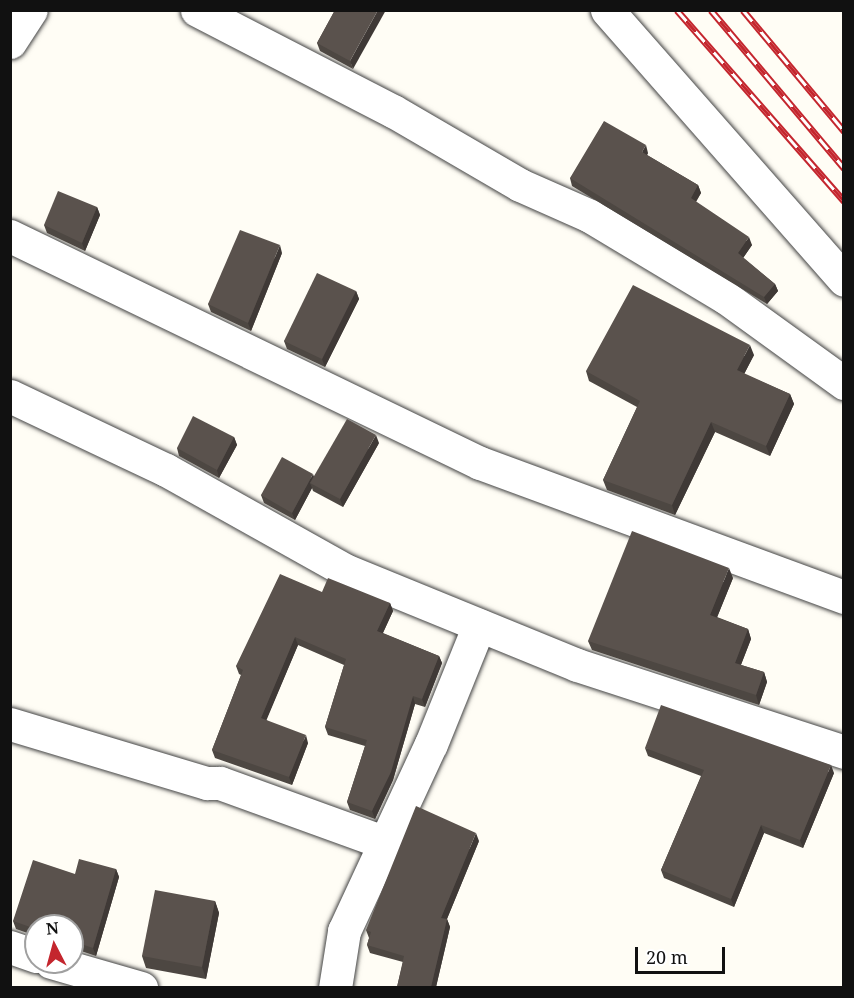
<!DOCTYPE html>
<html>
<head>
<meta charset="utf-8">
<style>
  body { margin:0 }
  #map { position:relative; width:854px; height:998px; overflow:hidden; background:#fffdf5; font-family:"Noto Serif",serif }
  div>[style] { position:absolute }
  .roads { filter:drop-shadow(0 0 2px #444) drop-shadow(0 0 2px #444) }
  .minor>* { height:33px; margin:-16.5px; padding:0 16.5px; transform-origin:16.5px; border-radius:16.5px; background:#fff }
  .rail>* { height:7px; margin-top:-3.5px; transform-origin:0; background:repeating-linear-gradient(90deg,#fff 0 14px,#c4262e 0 28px); box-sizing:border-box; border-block:2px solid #c4262e }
  .wall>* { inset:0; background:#4d4742 }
  .shaded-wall>* { inset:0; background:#3f3936 }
  .building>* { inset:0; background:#5a524d }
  span { translate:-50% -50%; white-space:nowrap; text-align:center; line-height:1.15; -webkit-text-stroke:6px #fff; paint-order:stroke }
  .frame { position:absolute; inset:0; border:12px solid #111; pointer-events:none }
  .north { position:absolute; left:24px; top:914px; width:60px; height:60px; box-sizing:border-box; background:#fff; border:2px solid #a0a0a0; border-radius:50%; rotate:354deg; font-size:16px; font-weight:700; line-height:24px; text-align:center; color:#111 }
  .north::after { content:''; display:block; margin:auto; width:21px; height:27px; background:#c4262e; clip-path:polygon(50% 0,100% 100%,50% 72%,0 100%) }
  .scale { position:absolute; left:635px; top:947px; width:90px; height:27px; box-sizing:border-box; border:3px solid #111; border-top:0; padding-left:8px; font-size:18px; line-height:21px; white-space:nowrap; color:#111; -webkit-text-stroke:4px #fff; paint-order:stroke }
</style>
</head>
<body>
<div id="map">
  <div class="roads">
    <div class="minor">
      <div style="left:197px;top:10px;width:220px;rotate:27.3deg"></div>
      <div style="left:393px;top:111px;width:147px;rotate:30.2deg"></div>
      <div style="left:520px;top:185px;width:77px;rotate:23.9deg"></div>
      <div style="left:590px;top:216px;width:157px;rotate:31deg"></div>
      <div style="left:725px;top:297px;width:147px;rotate:35.9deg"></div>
      <div style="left:607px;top:10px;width:359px;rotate:48.7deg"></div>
      <div style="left:10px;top:42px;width:38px;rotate:-57deg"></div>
      <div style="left:10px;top:236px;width:522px;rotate:25.78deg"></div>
      <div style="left:480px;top:463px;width:388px;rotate:20.2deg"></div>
      <div style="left:10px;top:396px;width:173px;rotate:25.4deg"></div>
      <div style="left:166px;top:470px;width:207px;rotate:29.2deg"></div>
      <div style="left:347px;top:571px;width:248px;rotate:22.2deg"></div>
      <div style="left:577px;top:665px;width:281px;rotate:18deg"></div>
      <div style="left:10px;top:724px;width:206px;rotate:16.7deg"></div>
      <div style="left:207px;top:783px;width:13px"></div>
      <div style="left:220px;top:783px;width:177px;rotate:19.9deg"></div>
      <div style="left:10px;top:947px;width:28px;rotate:19deg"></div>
      <div style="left:51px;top:962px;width:94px;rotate:16.1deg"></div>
      <div style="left:335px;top:988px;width:58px;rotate:-81deg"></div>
      <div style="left:344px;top:931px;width:206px;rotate:-65.1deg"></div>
      <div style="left:431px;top:744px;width:128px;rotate:-68deg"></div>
    </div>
  </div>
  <div class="rail">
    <div style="left:677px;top:10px;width:254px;rotate:48.8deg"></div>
    <div style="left:711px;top:10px;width:207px;rotate:49.9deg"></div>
    <div style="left:743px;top:10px;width:158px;rotate:50.1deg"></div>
  </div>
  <div class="wall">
    <div style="clip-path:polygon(335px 10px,353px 69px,320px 51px,317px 43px)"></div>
    <div style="clip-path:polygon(648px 153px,647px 155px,698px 185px,701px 193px,696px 202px,752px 245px,743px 258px,775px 284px,778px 291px,767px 304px,572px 186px,570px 178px)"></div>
    <div style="clip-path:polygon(97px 207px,100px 215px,85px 251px,47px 233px,44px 225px)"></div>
    <div style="clip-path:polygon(282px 253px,251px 331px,211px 312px,208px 304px)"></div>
    <div style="clip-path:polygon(356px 291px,359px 299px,325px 367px,287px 349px,284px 341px)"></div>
    <div style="clip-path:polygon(754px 355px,744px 374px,790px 394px,794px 404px,770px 456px,715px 432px,675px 515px,607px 490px,603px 480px,637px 407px,589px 381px,586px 371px)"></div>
    <div style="clip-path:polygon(234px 437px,237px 445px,219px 478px,179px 456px,177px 448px)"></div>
    <div style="clip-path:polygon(379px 443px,343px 507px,313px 491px,312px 488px,295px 520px,264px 503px,261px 495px,314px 477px)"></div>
    <div style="clip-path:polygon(733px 578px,717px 617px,748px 629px,751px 639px,741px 665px,764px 672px,767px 682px,759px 705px,592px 650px,588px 641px)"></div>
    <div style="clip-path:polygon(322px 592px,390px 603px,393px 611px,383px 633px,439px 656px,442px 663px,425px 707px,415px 704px,393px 780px,375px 819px,350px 810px,347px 802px,365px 746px,328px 735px,325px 727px,344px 665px,298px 645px,266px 720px,308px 743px,292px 785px,215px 758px,212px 750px,241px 675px,239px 674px,236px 666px)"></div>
    <div style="clip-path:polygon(645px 748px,834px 773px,803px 848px,764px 833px,734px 907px,664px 878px,661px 870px,701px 776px,648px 756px)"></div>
    <div style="clip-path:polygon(479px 841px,447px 919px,450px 927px,436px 987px,397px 987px,403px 962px,370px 953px,367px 945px,369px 938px,366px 930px)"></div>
    <div style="clip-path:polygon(116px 869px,119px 877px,96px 956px,72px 948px,72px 926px,36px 926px,36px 936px,16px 929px,13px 921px,75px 874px)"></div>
    <div style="clip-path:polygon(215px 901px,219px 913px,206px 979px,146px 968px,142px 956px)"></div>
  </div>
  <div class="shaded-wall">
    <div style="clip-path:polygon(378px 10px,386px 10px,353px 69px,350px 61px)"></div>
    <div style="clip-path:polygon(646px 145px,648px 153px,645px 159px,642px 152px)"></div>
    <div style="clip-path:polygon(698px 185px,701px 193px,693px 206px,691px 198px)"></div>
    <div style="clip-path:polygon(97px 207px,100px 215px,85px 251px,82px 243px)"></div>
    <div style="clip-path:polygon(749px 237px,752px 245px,741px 261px,738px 253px)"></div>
    <div style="clip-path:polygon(280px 245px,282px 253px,251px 331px,248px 323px)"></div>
    <div style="clip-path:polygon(775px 284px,778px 291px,767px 304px,764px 297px)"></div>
    <div style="clip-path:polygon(356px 291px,359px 299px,325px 367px,322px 359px)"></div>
    <div style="clip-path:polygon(750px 345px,754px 355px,741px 380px,737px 370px)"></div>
    <div style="clip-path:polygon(790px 394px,794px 404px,770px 456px,766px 446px)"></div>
    <div style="clip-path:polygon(711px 422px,715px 432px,675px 515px,672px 505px)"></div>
    <div style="clip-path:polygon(376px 435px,379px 443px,343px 507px,340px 499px)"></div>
    <div style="clip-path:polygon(234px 437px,237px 445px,219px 478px,217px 470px)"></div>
    <div style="clip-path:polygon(313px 474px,316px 482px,310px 483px,312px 488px,295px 520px,292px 513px)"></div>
    <div style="clip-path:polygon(729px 568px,733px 578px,714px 625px,710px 615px)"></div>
    <div style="clip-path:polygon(390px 603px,393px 611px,380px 639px,377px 631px)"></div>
    <div style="clip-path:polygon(748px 629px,751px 639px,738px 672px,735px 663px)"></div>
    <div style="clip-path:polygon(295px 637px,298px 645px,264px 726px,261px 718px)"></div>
    <div style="clip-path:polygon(439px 656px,442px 663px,425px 707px,422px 699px)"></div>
    <div style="clip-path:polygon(764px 672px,767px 682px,759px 705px,756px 695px)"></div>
    <div style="clip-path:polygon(413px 696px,415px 704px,393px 780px,375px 819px,372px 811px)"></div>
    <div style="clip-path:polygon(306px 735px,308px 743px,292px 785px,289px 777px)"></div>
    <div style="clip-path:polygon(831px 765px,834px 773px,803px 848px,800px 840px)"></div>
    <div style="clip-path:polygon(761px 825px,764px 833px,734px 907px,731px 899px)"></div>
    <div style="clip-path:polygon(476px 833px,479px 841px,444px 926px,441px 918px)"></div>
    <div style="clip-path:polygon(116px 869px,119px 877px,96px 956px,93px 948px)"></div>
    <div style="clip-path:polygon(215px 901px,219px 913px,206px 979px,202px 967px)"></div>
    <div style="clip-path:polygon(447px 919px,450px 927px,436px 987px,431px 987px)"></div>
  </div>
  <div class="building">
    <div style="clip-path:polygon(335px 10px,378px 10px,350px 61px,317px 43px)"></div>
    <div style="clip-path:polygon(604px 121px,646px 145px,642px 152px,698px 185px,691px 198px,749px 237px,738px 253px,775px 284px,764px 297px,570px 178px)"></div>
    <div style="clip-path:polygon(58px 191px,97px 207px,82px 243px,44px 225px)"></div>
    <div style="clip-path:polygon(240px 230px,280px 245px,248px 323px,208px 304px)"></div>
    <div style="clip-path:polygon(317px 273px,356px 291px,322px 359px,284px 341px)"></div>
    <div style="clip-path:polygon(633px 285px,750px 345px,737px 370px,790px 394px,766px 446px,711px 422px,672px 505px,603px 480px,640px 401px,586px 371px)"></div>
    <div style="clip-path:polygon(193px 416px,234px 437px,217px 470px,177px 448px)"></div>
    <div style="clip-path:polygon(347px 419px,376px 435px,340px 499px,310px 483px)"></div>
    <div style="clip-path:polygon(282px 457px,313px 474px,292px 513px,261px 495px)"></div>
    <div style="clip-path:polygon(632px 531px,729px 568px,710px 615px,748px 629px,735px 663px,764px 672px,756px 695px,588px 641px)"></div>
    <div style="clip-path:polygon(280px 574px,322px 592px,328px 578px,390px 603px,377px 631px,439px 656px,422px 699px,413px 696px,391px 772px,372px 811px,347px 802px,367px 740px,325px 727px,346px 659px,295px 637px,261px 718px,306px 735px,289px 777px,212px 750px,243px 670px,236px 666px)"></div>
    <div style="clip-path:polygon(661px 705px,831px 765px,800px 840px,761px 825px,731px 899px,661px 870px,704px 770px,645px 748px)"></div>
    <div style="clip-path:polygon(416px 806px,476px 833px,441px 918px,447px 919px,431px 987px,397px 987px,404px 956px,367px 945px,371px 932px,366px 930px)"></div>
    <div style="clip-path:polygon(79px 859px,116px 869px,93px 948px,72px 941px,72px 926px,36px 926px,36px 929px,13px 921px,33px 860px,75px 874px)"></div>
    <div style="clip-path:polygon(155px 890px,215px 901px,202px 967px,142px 956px)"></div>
  </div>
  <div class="frame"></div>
  <div class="north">N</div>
  <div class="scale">20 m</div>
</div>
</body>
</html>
